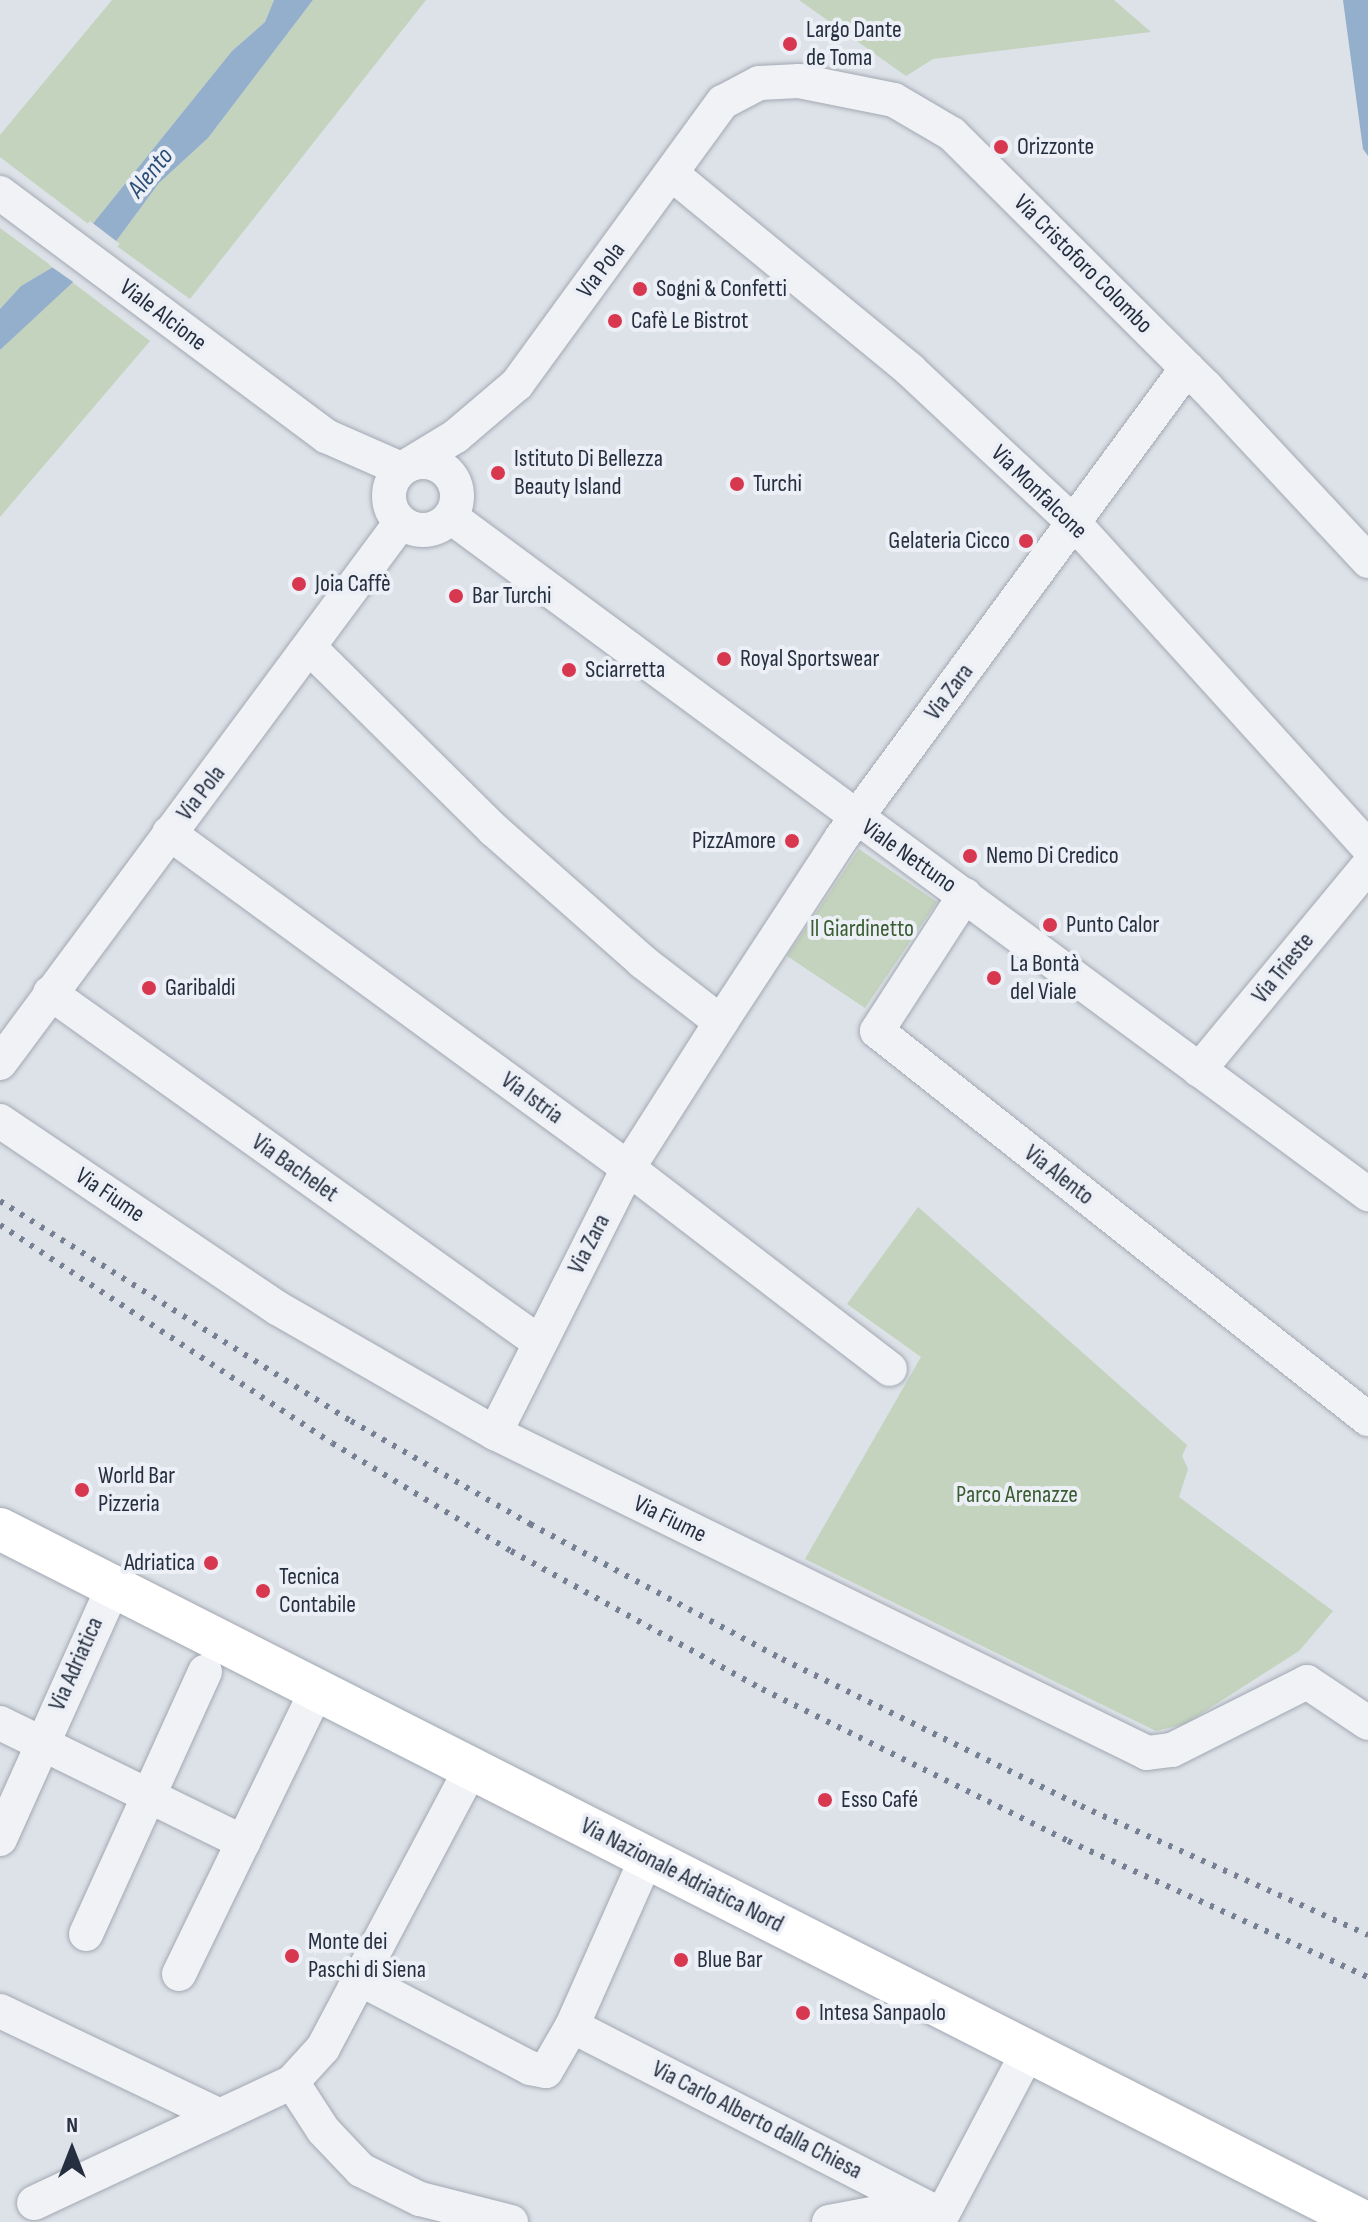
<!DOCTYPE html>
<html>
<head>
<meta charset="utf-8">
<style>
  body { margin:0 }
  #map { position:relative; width:1368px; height:2222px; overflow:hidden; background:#dde1e8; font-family:"Sofia Sans Condensed",sans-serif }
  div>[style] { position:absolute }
  .green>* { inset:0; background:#c3d3bd }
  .water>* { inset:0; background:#94afcb }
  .pier>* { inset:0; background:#dde1e8 }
  .roads { filter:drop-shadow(0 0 2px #a2a8b2) drop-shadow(0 0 2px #a2a8b2) }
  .minor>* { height:34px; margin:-17px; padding:0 17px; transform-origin:17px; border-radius:17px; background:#f0f2f6 }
  .minor>.ring { margin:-17px; padding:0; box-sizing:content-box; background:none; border:34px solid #f0f2f6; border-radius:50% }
  .major>* { height:42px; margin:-21px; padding:0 21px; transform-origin:21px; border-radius:21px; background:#fff }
  .rail>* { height:6px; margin-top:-3px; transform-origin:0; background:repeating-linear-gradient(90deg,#758093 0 4px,transparent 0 12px) }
  .dots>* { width:22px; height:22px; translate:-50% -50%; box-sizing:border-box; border:4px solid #ecf0f6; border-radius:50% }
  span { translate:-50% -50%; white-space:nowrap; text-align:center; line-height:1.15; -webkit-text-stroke:8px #ecf0f6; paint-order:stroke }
  .poi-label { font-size:24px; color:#252f40 }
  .left { translate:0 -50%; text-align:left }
  .right { translate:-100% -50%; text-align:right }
  .street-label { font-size:24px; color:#252f40 }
  .park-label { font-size:24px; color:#3a5c31 }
  .water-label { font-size:26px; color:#2c4e76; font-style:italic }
  .north { position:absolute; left:32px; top:2110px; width:80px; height:80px; -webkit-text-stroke:6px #ecf0f6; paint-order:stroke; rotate:0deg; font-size:22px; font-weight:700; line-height:32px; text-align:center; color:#252f40 }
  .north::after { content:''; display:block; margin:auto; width:28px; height:36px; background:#252f40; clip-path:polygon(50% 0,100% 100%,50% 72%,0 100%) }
</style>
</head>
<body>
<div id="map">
  <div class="green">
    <div style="clip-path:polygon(112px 0,274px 0,265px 22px,232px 51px,91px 226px,0 157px,0 135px)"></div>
    <div style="clip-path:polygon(313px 0,426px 0,190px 299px,114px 244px,159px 183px,208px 138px)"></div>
    <div style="clip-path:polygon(799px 0,1114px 0,1151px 32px,933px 59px,906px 76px)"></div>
    <div style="clip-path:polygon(0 228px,53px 267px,21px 286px,0 309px)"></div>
    <div style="clip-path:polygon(72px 282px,150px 341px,0 517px,0 350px)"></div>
    <div style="clip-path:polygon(859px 849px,937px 902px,865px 1008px,787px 956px)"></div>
    <div style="clip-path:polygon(918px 1207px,1187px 1445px,1182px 1456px,1188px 1469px,1179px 1497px,1333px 1611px,1299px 1651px,1185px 1724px,1156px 1731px,805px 1559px,921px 1357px,847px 1304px)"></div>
  </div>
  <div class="water">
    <div style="clip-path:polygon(274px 0,313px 0,208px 138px,159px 183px,114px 244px,0 350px,0 309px,21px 286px,53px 267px,91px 226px,232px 51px,265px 22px)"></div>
    <div style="clip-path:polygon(1343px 0,1368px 0,1368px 156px,1363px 149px)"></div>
  </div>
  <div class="pier">
    <div style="clip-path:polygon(90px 221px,120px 244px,76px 284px,49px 265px)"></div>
  </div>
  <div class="roads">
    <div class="minor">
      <div style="left:673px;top:175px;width:307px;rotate:39.4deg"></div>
      <div style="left:910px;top:370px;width:226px;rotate:43deg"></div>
      <div style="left:1075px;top:524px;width:436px;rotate:47.8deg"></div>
      <div style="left:0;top:193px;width:407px;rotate:36.7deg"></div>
      <div style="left:326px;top:436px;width:82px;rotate:23.7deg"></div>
      <div class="ring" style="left:389px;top:462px;width:34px;height:34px"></div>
      <div style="left:410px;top:464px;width:54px;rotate:-31.3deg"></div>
      <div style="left:456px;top:436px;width:80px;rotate:-40.4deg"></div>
      <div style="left:517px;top:384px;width:349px;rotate:-53.9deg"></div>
      <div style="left:723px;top:102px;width:41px;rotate:-27.8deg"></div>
      <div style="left:759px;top:83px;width:40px;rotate:-2.9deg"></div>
      <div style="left:799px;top:81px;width:97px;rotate:11.3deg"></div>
      <div style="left:894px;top:100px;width:67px;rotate:30.4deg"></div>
      <div style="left:952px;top:134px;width:359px;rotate:44.9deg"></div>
      <div style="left:1206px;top:387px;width:238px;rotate:47deg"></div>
      <div style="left:451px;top:517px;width:1140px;rotate:36.44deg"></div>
      <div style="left:311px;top:649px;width:257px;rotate:44.7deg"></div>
      <div style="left:494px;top:830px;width:199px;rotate:41.5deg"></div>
      <div style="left:643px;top:962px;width:98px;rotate:37.6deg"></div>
      <div style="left:169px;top:833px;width:568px;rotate:36.12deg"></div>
      <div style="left:628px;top:1168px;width:330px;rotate:37.5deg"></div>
      <div style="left:965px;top:895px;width:162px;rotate:122.9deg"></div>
      <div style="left:877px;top:1031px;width:626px;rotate:38.32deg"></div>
      <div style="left:50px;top:993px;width:601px;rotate:35.52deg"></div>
      <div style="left:0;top:1063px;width:673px;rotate:-53.45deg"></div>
      <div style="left:1199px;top:1070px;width:265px;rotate:-50.4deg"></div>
      <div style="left:0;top:1121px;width:336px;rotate:34deg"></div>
      <div style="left:279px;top:1309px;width:249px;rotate:29.9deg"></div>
      <div style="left:495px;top:1433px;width:726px;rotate:26.14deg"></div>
      <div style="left:1147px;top:1753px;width:25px;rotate:-7deg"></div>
      <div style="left:1172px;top:1750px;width:151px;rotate:-26.7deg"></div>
      <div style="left:1307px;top:1682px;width:73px;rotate:33.9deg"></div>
      <div style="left:495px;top:1433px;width:297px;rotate:-63.3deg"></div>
      <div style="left:628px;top:1168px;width:173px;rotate:-57.5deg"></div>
      <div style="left:721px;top:1022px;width:221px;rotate:-56.8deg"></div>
      <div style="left:842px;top:837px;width:582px;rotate:-53.66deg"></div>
      <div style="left:0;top:1723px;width:271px;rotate:26.1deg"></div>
      <div style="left:0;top:1839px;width:276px;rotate:-65.8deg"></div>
      <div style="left:647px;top:1857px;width:185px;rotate:113.9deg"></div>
      <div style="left:572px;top:2026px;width:415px;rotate:27.1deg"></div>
      <div style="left:942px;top:2215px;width:184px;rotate:-62.2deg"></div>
      <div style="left:86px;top:1934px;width:288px;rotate:-65.6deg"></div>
      <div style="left:179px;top:1974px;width:316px;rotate:-64.1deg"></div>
      <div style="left:360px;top:1979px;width:192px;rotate:27.6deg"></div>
      <div style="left:530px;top:2068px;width:16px;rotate:11deg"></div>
      <div style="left:546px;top:2071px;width:52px;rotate:-60deg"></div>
      <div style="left:0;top:2011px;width:244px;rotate:25.5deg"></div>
      <div style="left:292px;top:2082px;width:57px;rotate:57.1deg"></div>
      <div style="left:323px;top:2130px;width:55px;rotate:46.5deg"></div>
      <div style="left:361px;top:2170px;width:66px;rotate:26.2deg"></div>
      <div style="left:420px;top:2199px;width:94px;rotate:14.2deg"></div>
      <div style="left:34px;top:2203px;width:285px;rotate:-25.1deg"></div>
      <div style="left:292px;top:2082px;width:46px;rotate:-47.6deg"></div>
      <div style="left:323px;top:2048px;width:317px;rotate:-62.1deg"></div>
      <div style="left:829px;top:2222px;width:65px;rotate:-10.6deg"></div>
      <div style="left:893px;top:2210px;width:37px;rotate:6deg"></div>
    </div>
    <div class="major">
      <div style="left:0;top:1529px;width:1530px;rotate:26.93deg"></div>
    </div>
  </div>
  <div class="rail">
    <div style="left:0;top:1201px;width:414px;rotate:32.1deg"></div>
    <div style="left:351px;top:1421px;width:207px;rotate:29.9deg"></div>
    <div style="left:530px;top:1524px;width:286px;rotate:28.2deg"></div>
    <div style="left:782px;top:1659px;width:333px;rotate:26.2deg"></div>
    <div style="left:1081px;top:1806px;width:315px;rotate:24.2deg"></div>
    <div style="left:0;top:1225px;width:397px;rotate:33.3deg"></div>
    <div style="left:332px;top:1443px;width:209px;rotate:31.1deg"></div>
    <div style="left:511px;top:1551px;width:286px;rotate:28.8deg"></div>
    <div style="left:762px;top:1689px;width:342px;rotate:26.4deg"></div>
    <div style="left:1068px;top:1841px;width:329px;rotate:24.4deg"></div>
  </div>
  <div class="dots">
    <div style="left:790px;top:44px;background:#d83750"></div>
    <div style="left:1001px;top:147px;background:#d83750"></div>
    <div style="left:640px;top:289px;background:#d83750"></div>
    <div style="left:615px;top:321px;background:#d83750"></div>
    <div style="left:498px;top:473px;background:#d83750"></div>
    <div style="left:737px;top:484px;background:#d83750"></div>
    <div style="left:1026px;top:541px;background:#d83750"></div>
    <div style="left:299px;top:584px;background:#d83750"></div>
    <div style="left:456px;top:596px;background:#d83750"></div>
    <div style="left:724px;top:659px;background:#d83750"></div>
    <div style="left:569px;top:670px;background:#d83750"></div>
    <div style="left:792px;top:841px;background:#d83750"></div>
    <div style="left:970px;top:856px;background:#d83750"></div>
    <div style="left:1050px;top:925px;background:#d83750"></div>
    <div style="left:994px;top:978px;background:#d83750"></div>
    <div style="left:149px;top:988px;background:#d83750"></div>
    <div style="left:82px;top:1490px;background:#d83750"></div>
    <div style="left:211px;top:1563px;background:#d83750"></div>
    <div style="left:263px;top:1591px;background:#d83750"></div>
    <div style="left:825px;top:1800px;background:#d83750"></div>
    <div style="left:292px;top:1956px;background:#d83750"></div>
    <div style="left:681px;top:1960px;background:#d83750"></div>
    <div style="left:803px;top:2013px;background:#d83750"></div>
  </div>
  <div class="poi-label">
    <span class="left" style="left:806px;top:44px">Largo Dante<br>de Toma</span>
    <span class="left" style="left:1017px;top:147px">Orizzonte</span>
    <span class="left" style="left:656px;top:289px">Sogni &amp; Confetti</span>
    <span class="left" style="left:631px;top:321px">Cafè Le Bistrot</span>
    <span class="left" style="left:514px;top:473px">Istituto Di Bellezza<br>Beauty Island</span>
    <span class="left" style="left:753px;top:484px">Turchi</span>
    <span class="right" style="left:1010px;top:541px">Gelateria Cicco</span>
    <span class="left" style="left:315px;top:584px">Joia Caffè</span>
    <span class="left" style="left:472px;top:596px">Bar Turchi</span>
    <span class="left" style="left:740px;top:659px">Royal Sportswear</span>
    <span class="left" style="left:585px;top:670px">Sciarretta</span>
    <span class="right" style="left:776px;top:841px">PizzAmore</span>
    <span class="left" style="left:986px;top:856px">Nemo Di Credico</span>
    <span class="left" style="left:1066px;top:925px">Punto Calor</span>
    <span class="left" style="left:1010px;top:978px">La Bontà<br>del Viale</span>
    <span class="left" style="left:165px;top:988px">Garibaldi</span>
    <span class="left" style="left:98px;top:1490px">World Bar<br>Pizzeria</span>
    <span class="right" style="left:195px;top:1563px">Adriatica</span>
    <span class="left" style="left:279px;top:1591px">Tecnica<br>Contabile</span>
    <span class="left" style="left:841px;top:1800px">Esso Café</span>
    <span class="left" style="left:308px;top:1956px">Monte dei<br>Paschi di Siena</span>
    <span class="left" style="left:697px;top:1960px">Blue Bar</span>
    <span class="left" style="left:819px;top:2013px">Intesa Sanpaolo</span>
  </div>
  <div class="street-label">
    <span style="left:1083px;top:264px;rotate:45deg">Via Cristoforo Colombo</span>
    <span style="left:601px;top:270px;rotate:-53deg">Via Pola</span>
    <span style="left:163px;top:315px;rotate:37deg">Viale Alcione</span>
    <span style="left:1039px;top:492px;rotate:44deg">Via Monfalcone</span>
    <span style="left:949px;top:692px;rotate:-53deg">Via Zara</span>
    <span style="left:201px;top:793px;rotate:-52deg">Via Pola</span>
    <span style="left:909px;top:856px;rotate:35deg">Viale Nettuno</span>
    <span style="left:1283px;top:968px;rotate:-51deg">Via Trieste</span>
    <span style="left:532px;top:1098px;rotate:36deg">Via Istria</span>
    <span style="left:295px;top:1168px;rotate:35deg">Via Bachelet</span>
    <span style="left:1059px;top:1175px;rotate:38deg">Via Alento</span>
    <span style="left:110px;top:1195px;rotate:34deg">Via Fiume</span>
    <span style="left:589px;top:1244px;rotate:-63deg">Via Zara</span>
    <span style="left:670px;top:1519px;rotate:26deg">Via Fiume</span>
    <span style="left:76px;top:1664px;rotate:-66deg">Via Adriatica</span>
    <span style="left:682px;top:1875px;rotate:27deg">Via Nazionale Adriatica Nord</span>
    <span style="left:757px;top:2120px;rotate:27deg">Via Carlo Alberto dalla Chiesa</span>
  </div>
  <div class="park-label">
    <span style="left:862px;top:929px">Il Giardinetto</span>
    <span style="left:1017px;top:1495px">Parco Arenazze</span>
  </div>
  <div class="water-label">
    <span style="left:151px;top:173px;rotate:-51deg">Alento</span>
  </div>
  <div class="north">N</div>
</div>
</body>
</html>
